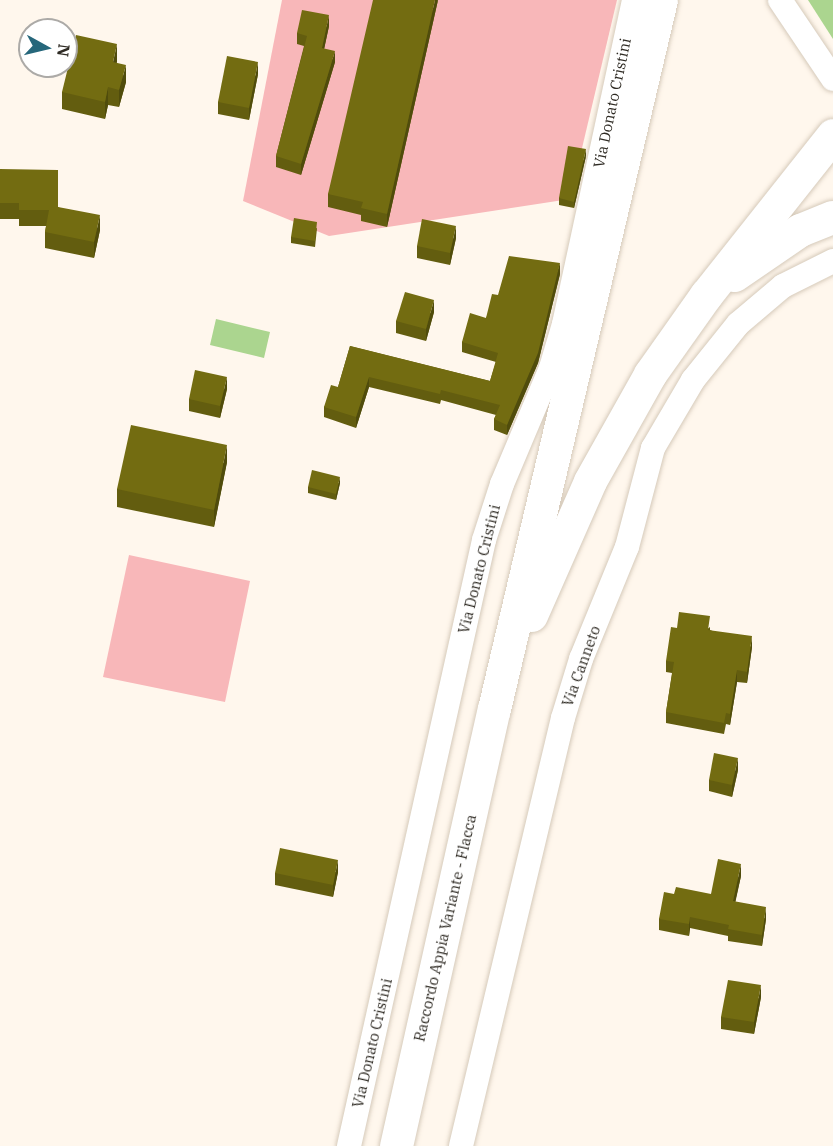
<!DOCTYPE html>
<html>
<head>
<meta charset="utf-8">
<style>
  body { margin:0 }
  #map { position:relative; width:833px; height:1146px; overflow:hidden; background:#fff7ed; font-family:"IBM Plex Serif",serif }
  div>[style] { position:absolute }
  .green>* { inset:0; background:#f8b7b9 }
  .water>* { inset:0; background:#abd58f }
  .roads { filter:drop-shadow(0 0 2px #d6caba) drop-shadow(0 0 2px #d6caba) }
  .minor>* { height:24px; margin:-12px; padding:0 12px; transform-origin:12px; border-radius:12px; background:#fff }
  .primary>* { height:33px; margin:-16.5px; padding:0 16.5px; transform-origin:16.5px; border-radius:16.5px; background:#fff }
  .trunk>* { height:33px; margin:-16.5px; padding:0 16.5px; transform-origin:16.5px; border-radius:16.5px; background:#fff }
  .wall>* { inset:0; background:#635d0f }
  .shaded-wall>* { inset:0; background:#504c0c }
  .building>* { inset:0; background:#736c11 }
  span { translate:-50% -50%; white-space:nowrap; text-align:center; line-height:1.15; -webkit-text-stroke:6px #fff; paint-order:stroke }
  .street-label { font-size:15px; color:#2f2b24 }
  .north { position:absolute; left:18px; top:18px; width:60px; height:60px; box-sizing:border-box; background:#fff; border:2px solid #acaaa7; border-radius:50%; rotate:98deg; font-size:16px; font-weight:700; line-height:24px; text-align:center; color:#2f2b24 }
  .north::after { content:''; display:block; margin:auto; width:21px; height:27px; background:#26677b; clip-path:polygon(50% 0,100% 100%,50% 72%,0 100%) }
</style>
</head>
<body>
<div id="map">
  <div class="green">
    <div style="clip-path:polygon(282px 0,617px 0,570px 199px,329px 236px,243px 201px)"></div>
    <div style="clip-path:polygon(129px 555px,250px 581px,225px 702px,103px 677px)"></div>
  </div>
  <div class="water">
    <div style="clip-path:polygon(808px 0,833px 0,833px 39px)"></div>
    <div style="clip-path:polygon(216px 319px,270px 332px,264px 358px,210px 345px)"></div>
  </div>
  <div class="roads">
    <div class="minor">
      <div style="left:780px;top:0;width:95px;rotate:56.1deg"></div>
      <div style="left:349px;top:1146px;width:621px;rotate:-77.44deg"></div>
      <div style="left:484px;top:540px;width:59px;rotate:-72.2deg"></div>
      <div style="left:502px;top:484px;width:126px;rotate:-67.1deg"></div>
      <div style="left:551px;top:368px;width:46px;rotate:-73.5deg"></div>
      <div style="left:564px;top:324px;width:331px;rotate:-77.8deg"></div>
      <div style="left:461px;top:1146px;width:440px;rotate:-76.6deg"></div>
      <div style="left:563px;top:718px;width:62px;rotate:-73deg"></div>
      <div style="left:581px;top:659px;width:121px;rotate:-67.7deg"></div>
      <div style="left:627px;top:547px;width:102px;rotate:-75.3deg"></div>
      <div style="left:653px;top:448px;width:79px;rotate:-59.5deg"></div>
      <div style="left:693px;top:380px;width:72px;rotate:-51.2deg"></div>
      <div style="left:738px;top:324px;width:59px;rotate:-40.2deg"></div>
      <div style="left:783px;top:286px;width:56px;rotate:-26.6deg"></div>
    </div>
    <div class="primary">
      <div style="left:396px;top:1146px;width:448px;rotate:-77.4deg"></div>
    </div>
    <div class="trunk">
      <div style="left:734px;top:275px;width:80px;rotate:-34.3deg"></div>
      <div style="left:800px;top:230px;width:35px;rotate:-22deg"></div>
      <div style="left:531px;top:615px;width:146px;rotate:-66.2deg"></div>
      <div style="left:590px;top:481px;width:123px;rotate:-60.7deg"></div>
      <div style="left:650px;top:374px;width:97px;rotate:-54.7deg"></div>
      <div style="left:706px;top:295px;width:204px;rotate:-51.6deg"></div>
      <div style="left:494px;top:709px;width:728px;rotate:-76.75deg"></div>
    </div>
  </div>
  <div class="wall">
    <div style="clip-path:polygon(438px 0,387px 227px,361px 221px,361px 215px,328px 207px,328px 194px)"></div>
    <div style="clip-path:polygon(329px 26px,324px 49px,335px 62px,301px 175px,276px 167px,276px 156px,304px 46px,297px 44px,297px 33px)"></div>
    <div style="clip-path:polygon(117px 63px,126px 82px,119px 107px,108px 105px,105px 119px,62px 109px,62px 92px)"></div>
    <div style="clip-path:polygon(258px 74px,249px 120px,218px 114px,218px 102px)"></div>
    <div style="clip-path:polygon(586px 156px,574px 208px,559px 205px,559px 198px)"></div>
    <div style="clip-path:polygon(0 169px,58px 207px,100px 230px,94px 258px,45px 248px,45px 232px,46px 226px,19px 226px,19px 219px,0 219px)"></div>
    <div style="clip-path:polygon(317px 228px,315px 247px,291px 243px,291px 237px)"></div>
    <div style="clip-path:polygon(456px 238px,450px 265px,417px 258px,417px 246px)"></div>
    <div style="clip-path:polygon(560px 274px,538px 363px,507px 435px,494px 430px,494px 419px,496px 415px,441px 400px,440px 404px,369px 387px,356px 428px,324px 417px,324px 407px,338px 387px,350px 346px,490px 381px,496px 362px,462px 352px,462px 342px,486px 318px,498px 295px)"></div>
    <div style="clip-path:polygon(434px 312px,426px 341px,396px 333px,396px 321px)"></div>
    <div style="clip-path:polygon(227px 389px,220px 418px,189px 411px,189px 399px)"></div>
    <div style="clip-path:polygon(227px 462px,214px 527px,117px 507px,117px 489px)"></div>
    <div style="clip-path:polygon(340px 483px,336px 500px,308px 493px,308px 487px)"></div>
    <div style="clip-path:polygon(710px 627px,710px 630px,752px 647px,747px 683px,737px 682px,730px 725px,726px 724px,724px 734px,666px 723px,666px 712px,672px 673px,666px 672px,666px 661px)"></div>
    <div style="clip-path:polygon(738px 770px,732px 797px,709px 791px,709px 780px)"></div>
    <div style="clip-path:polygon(338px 872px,333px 897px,275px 885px,275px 873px)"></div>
    <div style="clip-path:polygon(741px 876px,735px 902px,766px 919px,762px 946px,728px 941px,728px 936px,690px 928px,689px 936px,659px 930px,659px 919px,674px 894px,711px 894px)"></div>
    <div style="clip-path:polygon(761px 997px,754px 1034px,721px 1029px,721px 1017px)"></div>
  </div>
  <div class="shaded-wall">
    <div style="clip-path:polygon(435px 0,438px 0,387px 227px,387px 214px)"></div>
    <div style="clip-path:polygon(329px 15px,329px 26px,322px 59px,322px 48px)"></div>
    <div style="clip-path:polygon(117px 44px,117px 62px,113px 79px,113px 62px)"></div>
    <div style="clip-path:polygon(335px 51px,335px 62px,301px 175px,301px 164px)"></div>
    <div style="clip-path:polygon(258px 62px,258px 74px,249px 120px,249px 108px)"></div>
    <div style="clip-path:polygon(126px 65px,126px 82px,119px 107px,119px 90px)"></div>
    <div style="clip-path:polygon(108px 87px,108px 105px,105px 119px,105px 102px)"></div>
    <div style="clip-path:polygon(586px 149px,586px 156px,574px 208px,574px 202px)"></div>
    <div style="clip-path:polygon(100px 215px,100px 230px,94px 258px,94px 242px)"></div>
    <div style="clip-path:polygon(456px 226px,456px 238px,450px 265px,450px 253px)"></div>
    <div style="clip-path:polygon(560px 263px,560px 274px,538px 363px,507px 435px,507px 425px)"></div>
    <div style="clip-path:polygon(434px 300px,434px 312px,426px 341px,426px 329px)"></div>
    <div style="clip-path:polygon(227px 377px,227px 389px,220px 418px,220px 406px)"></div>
    <div style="clip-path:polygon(369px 377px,369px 387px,356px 428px,356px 417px)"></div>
    <div style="clip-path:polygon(227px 445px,227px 462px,214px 527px,214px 510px)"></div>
    <div style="clip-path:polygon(340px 477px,340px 483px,336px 500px,336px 494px)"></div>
    <div style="clip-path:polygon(752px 636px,752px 647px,747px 683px,747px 672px)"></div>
    <div style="clip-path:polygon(737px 670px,737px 682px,730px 725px,730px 714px)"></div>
    <div style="clip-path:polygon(738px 758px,738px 770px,732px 797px,732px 785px)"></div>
    <div style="clip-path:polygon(338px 860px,338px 872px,333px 897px,333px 885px)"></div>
    <div style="clip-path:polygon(741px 864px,741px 876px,733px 913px,733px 901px)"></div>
    <div style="clip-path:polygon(766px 907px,766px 919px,762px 946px,762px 935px)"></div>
    <div style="clip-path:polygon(690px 917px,690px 928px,689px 936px,689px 924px)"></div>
    <div style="clip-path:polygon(761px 985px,761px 997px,754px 1034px,754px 1022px)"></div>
  </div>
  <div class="building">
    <div style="clip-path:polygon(373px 0,435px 0,387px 214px,361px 208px,363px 202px,328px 194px)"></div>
    <div style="clip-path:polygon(302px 10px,329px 15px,322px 48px,335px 51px,301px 164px,276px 156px,307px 36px,297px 33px)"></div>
    <div style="clip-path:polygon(76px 35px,117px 44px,113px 62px,126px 65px,119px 90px,108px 87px,105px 102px,62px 92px)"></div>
    <div style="clip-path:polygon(227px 56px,258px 62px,249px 108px,218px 102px)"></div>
    <div style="clip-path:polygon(568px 146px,586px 149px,574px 202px,559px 198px)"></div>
    <div style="clip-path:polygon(0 169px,58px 170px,58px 207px,100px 215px,94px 242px,45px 232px,49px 210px,19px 210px,19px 203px,0 203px)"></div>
    <div style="clip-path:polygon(294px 218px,317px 222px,315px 241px,291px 237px)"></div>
    <div style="clip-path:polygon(422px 219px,456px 226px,450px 253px,417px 246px)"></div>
    <div style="clip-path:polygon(509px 256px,560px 263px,538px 353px,507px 425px,494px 419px,500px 405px,441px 390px,440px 394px,369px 377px,356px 417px,324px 407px,331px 385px,338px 387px,350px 346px,490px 381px,498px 353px,462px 342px,470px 313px,486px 318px,492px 294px,498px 295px)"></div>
    <div style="clip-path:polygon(405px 292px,434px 300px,426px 329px,396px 321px)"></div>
    <div style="clip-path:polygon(195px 370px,227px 377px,220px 406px,189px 399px)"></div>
    <div style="clip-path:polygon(131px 425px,227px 445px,214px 510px,117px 489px)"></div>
    <div style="clip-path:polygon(312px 470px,340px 477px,336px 494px,308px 487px)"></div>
    <div style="clip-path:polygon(679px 612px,710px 616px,708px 630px,752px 636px,747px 672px,737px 670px,730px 714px,726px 713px,724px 723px,666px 712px,674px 662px,666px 661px,671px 627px,677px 628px)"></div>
    <div style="clip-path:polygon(714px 753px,738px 758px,732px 785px,709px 780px)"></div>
    <div style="clip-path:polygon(280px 848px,338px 860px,333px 885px,275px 873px)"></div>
    <div style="clip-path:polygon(718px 859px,741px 864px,733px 901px,766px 907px,762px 935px,728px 929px,729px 925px,690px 917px,689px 924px,659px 919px,664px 892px,674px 894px,676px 887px,711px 894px)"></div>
    <div style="clip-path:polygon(728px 980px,761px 985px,754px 1022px,721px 1017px)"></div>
  </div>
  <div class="street-label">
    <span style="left:612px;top:103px;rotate:-78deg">Via Donato Cristini</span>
    <span style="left:479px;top:569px;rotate:-76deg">Via Donato Cristini</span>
    <span style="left:581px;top:666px;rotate:-70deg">Via Canneto</span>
    <span style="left:445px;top:928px;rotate:-77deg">Raccordo Appia Variante - Flacca</span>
    <span style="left:372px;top:1043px;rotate:-77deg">Via Donato Cristini</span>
  </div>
  <div class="north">N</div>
</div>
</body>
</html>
